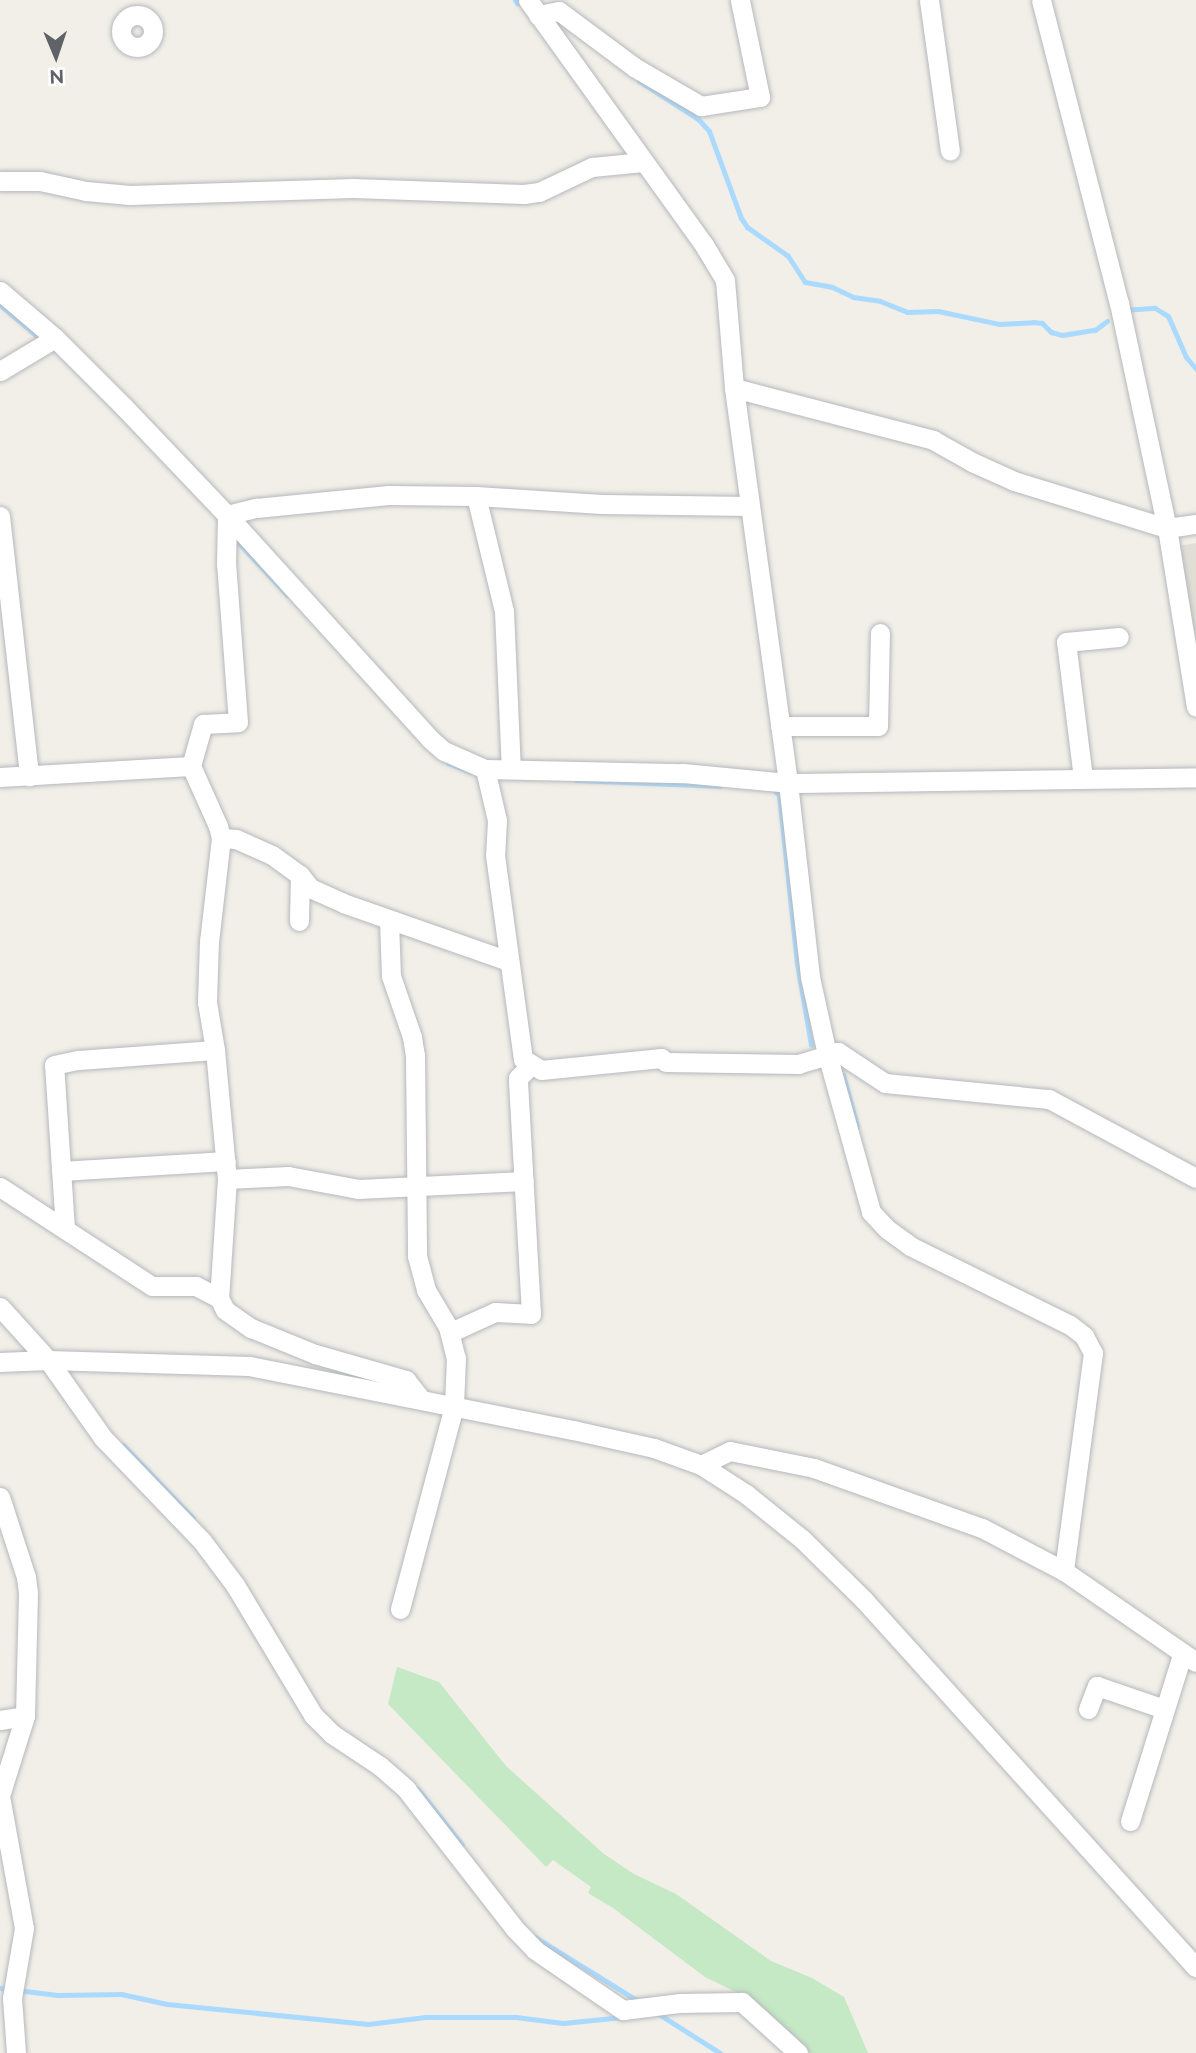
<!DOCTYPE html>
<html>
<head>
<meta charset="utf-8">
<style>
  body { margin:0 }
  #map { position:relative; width:1196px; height:2053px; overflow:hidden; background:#f1efe8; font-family:Raleway,sans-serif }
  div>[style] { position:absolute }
  .education>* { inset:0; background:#e1ded6 }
  .green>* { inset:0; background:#c5e8c5 }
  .stream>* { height:5px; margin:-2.5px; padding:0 2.5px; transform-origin:2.5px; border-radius:2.5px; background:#aadaff }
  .roads { filter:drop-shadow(0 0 2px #b5b8bc) drop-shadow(0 0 2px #b5b8bc) }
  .minor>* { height:19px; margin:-9.5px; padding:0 9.5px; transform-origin:9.5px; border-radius:9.5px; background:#fff }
  .minor>.ring { margin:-9.5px; padding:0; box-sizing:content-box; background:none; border:19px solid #fff; border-radius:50% }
  span { translate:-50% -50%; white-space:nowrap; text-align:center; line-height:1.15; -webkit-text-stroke:6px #fff; paint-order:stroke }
  .north { position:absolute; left:21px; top:21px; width:70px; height:70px; -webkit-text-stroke:5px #fff; paint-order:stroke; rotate:178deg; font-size:19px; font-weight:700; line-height:28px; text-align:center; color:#5f6368 }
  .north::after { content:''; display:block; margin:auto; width:24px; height:32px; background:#5f6368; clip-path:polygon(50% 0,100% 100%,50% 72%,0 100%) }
</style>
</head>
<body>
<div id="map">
  <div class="education">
    <div style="clip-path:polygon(1196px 543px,1196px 642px,1178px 546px)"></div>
  </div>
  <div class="green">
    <div style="clip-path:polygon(397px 1667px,439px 1682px,506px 1766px,604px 1854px,634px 1874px,676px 1894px,771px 1961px,812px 1978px,844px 1997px,868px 2053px,809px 2053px,742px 1995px,705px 1977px,613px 1908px,588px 1893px,591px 1887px,553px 1860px,546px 1867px,388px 1704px)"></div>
  </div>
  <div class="stream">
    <div style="left:515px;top:0;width:4px;rotate:56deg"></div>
    <div style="left:639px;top:81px;width:70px;rotate:32.8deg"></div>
    <div style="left:698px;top:119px;width:16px;rotate:47deg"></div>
    <div style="left:709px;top:131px;width:93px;rotate:69.8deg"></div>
    <div style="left:741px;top:218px;width:11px;rotate:56deg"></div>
    <div style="left:747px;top:227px;width:50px;rotate:35.3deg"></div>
    <div style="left:788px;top:256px;width:31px;rotate:57deg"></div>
    <div style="left:805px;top:282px;width:27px;rotate:10deg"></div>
    <div style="left:832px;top:287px;width:23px;rotate:25deg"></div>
    <div style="left:853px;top:297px;width:27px;rotate:8deg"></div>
    <div style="left:880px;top:301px;width:29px;rotate:22deg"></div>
    <div style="left:907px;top:312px;width:31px;rotate:-2deg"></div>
    <div style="left:938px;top:311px;width:62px;rotate:12deg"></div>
    <div style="left:999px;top:324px;width:34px;rotate:-3deg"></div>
    <div style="left:1033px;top:322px;width:9px;rotate:6deg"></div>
    <div style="left:1042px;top:323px;width:13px;rotate:45deg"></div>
    <div style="left:1051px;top:332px;width:11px;rotate:15deg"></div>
    <div style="left:1062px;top:335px;width:33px;rotate:-9deg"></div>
    <div style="left:1095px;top:330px;width:15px;rotate:-37deg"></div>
    <div style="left:0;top:305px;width:50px;rotate:40.1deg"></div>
    <div style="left:1124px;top:310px;width:31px;rotate:-4deg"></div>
    <div style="left:1155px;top:308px;width:15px;rotate:32deg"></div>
    <div style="left:1168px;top:316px;width:45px;rotate:66.3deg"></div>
    <div style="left:1186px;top:357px;width:16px;rotate:50deg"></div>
    <div style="left:239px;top:543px;width:71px;rotate:47.3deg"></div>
    <div style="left:448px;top:763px;width:25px;rotate:21deg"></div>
    <div style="left:576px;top:780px;width:144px;rotate:2.4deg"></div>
    <div style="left:772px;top:788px;width:10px;rotate:45deg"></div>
    <div style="left:779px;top:795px;width:169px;rotate:83.9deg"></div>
    <div style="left:797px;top:963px;width:83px;rotate:80.3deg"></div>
    <div style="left:843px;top:1075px;width:53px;rotate:74.6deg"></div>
    <div style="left:123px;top:1445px;width:101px;rotate:46.2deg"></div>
    <div style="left:418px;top:1789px;width:71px;rotate:51.8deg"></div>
    <div style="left:535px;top:1937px;width:123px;rotate:31.8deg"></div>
    <div style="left:0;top:1988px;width:58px;rotate:6.9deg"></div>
    <div style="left:58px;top:1995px;width:63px;rotate:-0.9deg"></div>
    <div style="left:121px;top:1994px;width:47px;rotate:12.3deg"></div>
    <div style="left:167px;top:2004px;width:202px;rotate:5.7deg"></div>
    <div style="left:368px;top:2024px;width:58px;rotate:-6.9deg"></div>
    <div style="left:426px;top:2017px;width:90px"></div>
    <div style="left:516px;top:2017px;width:47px;rotate:7.3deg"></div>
    <div style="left:563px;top:2023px;width:60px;rotate:-5.7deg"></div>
    <div style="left:657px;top:2013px;width:75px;rotate:32.4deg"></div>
  </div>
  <div class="roads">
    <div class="minor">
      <div style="left:528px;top:0;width:302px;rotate:54.3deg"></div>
      <div style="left:704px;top:245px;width:41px;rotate:59deg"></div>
      <div style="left:725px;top:280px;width:108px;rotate:85.2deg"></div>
      <div style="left:734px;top:388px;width:399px;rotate:82.2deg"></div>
      <div style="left:788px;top:783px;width:195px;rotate:83.5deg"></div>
      <div style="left:810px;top:977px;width:79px;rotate:77.6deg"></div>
      <div style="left:827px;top:1054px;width:164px;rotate:74.4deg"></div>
      <div style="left:871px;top:1212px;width:23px;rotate:47deg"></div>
      <div style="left:887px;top:1229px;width:29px;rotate:36deg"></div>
      <div style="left:910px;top:1246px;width:178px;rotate:26.3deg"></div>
      <div style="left:1070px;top:1325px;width:18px;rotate:38deg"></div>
      <div style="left:1084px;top:1336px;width:19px;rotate:62deg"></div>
      <div style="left:1093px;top:1353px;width:220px;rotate:97.6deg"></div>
      <div style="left:929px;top:0;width:152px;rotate:82.1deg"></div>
      <div style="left:1041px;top:0;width:313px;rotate:75.6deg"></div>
      <div style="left:1119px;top:303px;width:230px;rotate:78deg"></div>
      <div style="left:1167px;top:528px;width:181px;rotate:80.8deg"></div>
      <div style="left:538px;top:15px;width:21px;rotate:-11deg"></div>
      <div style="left:559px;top:11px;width:94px;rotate:36.7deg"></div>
      <div style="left:634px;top:67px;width:78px;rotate:30.2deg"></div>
      <div style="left:701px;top:106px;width:60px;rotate:-8.7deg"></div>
      <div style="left:760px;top:97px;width:99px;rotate:-101.7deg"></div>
      <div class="ring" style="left:121px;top:15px;width:13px;height:13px"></div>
      <div style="left:0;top:181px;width:40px"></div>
      <div style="left:40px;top:181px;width:47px;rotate:12.3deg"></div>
      <div style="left:86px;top:191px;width:44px;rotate:5.2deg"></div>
      <div style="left:130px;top:195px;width:223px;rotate:-1.8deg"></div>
      <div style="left:353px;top:188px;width:171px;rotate:2deg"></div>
      <div style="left:524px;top:194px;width:15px;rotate:-8deg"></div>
      <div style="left:539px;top:192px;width:59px;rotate:-25.3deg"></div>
      <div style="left:592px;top:167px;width:51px;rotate:-5.6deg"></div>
      <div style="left:0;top:291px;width:72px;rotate:40.5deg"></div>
      <div style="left:55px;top:338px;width:98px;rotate:45deg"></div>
      <div style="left:124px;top:407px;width:149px;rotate:46.4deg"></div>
      <div style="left:227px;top:515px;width:302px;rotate:47.8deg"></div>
      <div style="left:430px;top:739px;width:18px;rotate:41deg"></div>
      <div style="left:444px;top:751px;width:45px;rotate:23.7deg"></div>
      <div style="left:485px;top:769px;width:198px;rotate:1.2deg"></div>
      <div style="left:683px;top:773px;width:105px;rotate:5.4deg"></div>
      <div style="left:788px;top:783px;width:408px;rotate:-0.8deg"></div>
      <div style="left:0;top:371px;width:64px;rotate:-31deg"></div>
      <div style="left:734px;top:388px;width:206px;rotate:14.6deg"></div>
      <div style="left:933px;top:440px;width:45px;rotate:29.4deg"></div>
      <div style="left:972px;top:462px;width:46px;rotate:24.3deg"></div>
      <div style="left:1014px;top:481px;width:160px;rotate:17.1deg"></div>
      <div style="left:1167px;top:528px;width:29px;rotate:-8deg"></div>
      <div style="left:476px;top:496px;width:118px;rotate:76.3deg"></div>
      <div style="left:504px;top:611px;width:158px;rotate:87.5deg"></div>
      <div style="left:227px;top:515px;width:30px;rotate:-14deg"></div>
      <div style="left:256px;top:508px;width:133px;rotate:-5.6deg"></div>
      <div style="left:388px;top:495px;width:88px;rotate:0.7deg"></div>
      <div style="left:476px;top:496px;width:126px;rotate:3.6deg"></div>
      <div style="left:602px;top:504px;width:148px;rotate:0.8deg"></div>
      <div style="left:0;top:516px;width:262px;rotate:83.6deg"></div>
      <div style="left:780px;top:726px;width:98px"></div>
      <div style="left:878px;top:726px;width:93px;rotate:-88.8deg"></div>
      <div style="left:191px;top:766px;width:66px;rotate:65.8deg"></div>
      <div style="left:218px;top:826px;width:12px;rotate:76deg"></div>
      <div style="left:221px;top:838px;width:104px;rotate:96.6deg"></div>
      <div style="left:209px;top:941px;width:61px;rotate:91.9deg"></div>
      <div style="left:207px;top:1002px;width:49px;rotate:80.5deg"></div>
      <div style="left:215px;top:1050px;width:130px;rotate:84.7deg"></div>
      <div style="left:227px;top:1179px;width:119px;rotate:93.8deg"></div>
      <div style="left:219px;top:1298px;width:13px;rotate:63deg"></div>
      <div style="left:225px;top:1310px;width:32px;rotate:35deg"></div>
      <div style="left:251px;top:1328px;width:69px;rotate:22.1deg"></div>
      <div style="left:315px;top:1354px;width:95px;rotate:15.9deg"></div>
      <div style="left:406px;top:1380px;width:24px;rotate:52deg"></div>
      <div style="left:485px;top:769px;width:52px;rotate:76.8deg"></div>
      <div style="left:497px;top:820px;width:35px;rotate:93deg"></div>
      <div style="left:495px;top:855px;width:206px;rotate:82.2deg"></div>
      <div style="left:523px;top:1059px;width:21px;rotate:31deg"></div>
      <div style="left:541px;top:1070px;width:121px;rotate:-5.7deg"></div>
      <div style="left:661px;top:1058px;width:6px;rotate:39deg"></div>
      <div style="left:666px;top:1062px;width:132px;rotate:0.9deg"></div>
      <div style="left:798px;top:1064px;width:42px;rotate:-16.7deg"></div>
      <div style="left:838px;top:1052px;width:56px;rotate:33.4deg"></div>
      <div style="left:885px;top:1083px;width:165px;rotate:5.6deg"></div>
      <div style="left:1049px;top:1099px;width:167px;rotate:28.3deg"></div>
      <div style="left:0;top:777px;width:191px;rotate:-3.3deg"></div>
      <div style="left:191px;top:766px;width:44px;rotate:-74.1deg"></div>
      <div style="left:203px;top:724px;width:35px;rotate:-3deg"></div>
      <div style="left:238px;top:722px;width:158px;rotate:-94.3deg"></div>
      <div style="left:226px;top:564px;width:49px;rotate:-88.8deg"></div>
      <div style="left:1083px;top:778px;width:137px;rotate:-97.1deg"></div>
      <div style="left:1066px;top:642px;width:53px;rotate:-5.4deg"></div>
      <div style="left:221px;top:838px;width:15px;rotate:4deg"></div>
      <div style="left:236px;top:839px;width:39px;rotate:24deg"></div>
      <div style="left:272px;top:855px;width:34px;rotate:36deg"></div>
      <div style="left:300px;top:875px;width:16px;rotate:52deg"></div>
      <div style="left:310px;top:888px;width:36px;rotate:24deg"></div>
      <div style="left:343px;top:903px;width:176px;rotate:19.3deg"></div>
      <div style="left:389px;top:920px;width:56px;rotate:88deg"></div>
      <div style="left:391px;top:976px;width:65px;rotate:71deg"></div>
      <div style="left:412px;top:1037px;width:18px;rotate:81deg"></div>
      <div style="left:415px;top:1055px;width:201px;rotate:89.4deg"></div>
      <div style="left:417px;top:1256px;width:35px;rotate:75deg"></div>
      <div style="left:426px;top:1290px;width:43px;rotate:59.3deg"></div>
      <div style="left:448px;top:1327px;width:32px;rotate:76deg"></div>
      <div style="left:456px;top:1358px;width:48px;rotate:92.4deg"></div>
      <div style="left:454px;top:1406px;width:210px;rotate:104.9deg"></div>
      <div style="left:299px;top:921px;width:46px;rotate:-88.8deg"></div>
      <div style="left:61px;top:1171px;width:165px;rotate:-3.5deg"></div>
      <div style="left:227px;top:1179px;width:61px;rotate:-2.8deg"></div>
      <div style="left:288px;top:1176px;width:71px;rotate:10.5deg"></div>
      <div style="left:358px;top:1189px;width:166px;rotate:-2.8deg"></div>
      <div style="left:0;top:1187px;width:181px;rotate:33.1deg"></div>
      <div style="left:152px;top:1286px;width:44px"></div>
      <div style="left:196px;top:1286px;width:26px;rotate:28deg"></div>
      <div style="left:65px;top:1229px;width:164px;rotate:-93.8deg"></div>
      <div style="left:54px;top:1065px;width:25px;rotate:-12deg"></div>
      <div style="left:78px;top:1060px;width:137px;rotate:-4.2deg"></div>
      <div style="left:0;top:1307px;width:72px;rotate:47.8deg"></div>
      <div style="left:48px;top:1360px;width:95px;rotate:54.8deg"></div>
      <div style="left:103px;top:1438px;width:143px;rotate:46.1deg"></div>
      <div style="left:202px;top:1541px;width:55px;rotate:53.1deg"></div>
      <div style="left:235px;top:1585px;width:152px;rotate:59deg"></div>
      <div style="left:313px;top:1715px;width:27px;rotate:45deg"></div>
      <div style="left:332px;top:1734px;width:58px;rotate:33.7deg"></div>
      <div style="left:380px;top:1766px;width:35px;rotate:41deg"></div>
      <div style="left:406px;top:1789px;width:177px;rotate:52.1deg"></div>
      <div style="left:515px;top:1929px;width:29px;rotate:46deg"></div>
      <div style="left:535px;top:1950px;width:107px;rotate:34.3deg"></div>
      <div style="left:623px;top:2010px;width:56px;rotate:-7.1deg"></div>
      <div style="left:679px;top:2003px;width:63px;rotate:-0.9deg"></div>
      <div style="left:742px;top:2002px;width:76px;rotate:42.3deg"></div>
      <div style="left:451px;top:1332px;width:48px;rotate:-24.4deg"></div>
      <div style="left:495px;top:1312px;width:36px;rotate:3deg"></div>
      <div style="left:531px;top:1314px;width:236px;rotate:-93.2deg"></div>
      <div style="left:518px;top:1078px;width:18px;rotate:-45deg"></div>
      <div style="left:0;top:1362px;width:48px;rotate:-2.4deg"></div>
      <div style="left:48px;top:1360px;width:201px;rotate:1.7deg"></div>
      <div style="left:249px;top:1366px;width:330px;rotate:11.2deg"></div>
      <div style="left:573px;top:1430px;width:83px;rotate:12.5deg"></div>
      <div style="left:654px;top:1448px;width:50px;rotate:19.9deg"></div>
      <div style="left:701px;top:1465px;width:54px;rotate:32.8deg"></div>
      <div style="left:746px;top:1494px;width:72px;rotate:38.8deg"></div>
      <div style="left:802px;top:1539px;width:87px;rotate:44.5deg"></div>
      <div style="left:864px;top:1600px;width:495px;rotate:47.9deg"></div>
      <div style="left:701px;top:1465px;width:32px;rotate:-26deg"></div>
      <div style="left:730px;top:1451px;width:86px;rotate:11.4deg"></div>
      <div style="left:814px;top:1468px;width:178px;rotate:19.7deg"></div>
      <div style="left:982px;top:1528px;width:93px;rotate:27.7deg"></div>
      <div style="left:1064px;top:1571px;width:160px;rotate:34.6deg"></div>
      <div style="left:0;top:1497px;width:84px;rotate:72deg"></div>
      <div style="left:26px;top:1577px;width:16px;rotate:83deg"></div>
      <div style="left:28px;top:1593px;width:123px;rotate:91.4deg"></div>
      <div style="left:25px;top:1716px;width:84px;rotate:107.4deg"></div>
      <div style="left:0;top:1796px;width:134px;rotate:79.7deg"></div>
      <div style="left:24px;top:1928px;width:71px;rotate:99.7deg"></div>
      <div style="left:12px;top:1998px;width:55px;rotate:85.8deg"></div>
      <div style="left:1088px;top:1709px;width:25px;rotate:-69deg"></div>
      <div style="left:1097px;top:1686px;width:71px;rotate:18.9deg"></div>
      <div style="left:0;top:1720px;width:25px;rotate:-9deg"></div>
      <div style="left:1130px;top:1821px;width:174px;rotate:-72.6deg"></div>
    </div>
  </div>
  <div class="north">N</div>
</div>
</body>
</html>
